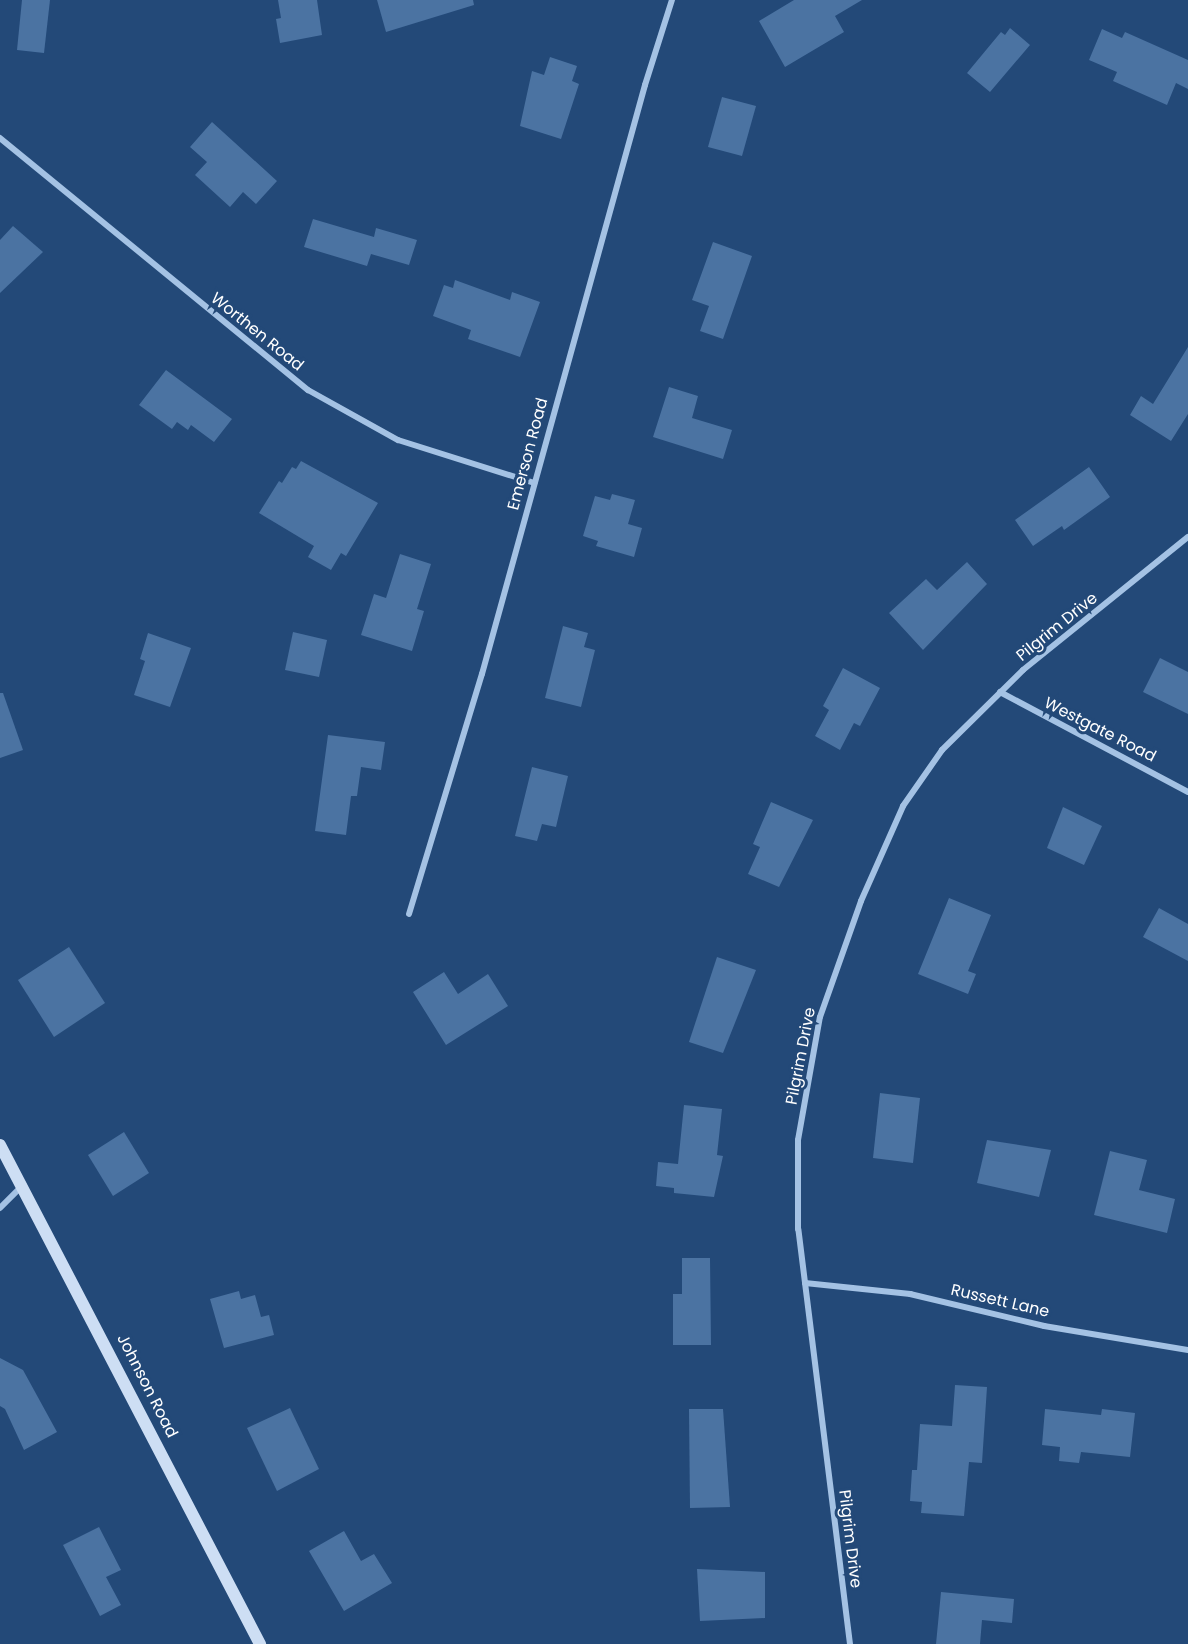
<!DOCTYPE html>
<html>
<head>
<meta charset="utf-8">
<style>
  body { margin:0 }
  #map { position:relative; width:1188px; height:1644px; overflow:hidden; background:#234978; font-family:Poppins,sans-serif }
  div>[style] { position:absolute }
  .building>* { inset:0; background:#4b73a2 }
  .street>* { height:6px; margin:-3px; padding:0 3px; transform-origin:3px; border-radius:3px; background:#a4c2e4 }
  .secondary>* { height:12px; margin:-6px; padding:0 6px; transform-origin:6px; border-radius:6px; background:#cddef4 }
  span { translate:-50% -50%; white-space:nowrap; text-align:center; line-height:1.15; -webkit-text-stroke:6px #234978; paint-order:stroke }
  .street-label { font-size:16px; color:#fff }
</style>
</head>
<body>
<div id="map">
  <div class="building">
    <div style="clip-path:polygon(22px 0,50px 0,44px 53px,17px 50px)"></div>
    <div style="clip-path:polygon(278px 0,317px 0,322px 35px,280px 43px,276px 19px,281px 18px)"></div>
    <div style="clip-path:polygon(377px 0,473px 0,474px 5px,386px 32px)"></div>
    <div style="clip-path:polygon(794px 0,862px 0,835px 16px,844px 32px,785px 67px,759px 21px)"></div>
    <div style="clip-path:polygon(1010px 28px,1030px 45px,990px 92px,967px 73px,1001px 32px,1005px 35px)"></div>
    <div style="clip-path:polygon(1102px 29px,1122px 38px,1125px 32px,1188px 60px,1188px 89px,1176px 83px,1167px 105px,1113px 81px,1117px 72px,1089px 60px)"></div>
    <div style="clip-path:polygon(550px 57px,577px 66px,572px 81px,579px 84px,561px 139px,520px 126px,532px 71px,544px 75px)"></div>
    <div style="clip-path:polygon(722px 97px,756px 106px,742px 156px,708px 147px)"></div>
    <div style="clip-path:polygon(212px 122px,277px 181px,256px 204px,243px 192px,230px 207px,195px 175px,207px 162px,190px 147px)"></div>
    <div style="clip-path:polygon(313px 219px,374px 237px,376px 228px,417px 240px,409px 265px,371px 254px,367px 266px,304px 247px)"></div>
    <div style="clip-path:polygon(13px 226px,43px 252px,0 293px,0 240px)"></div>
    <div style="clip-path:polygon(713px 242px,752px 256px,723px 339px,700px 331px,709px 306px,692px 300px)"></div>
    <div style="clip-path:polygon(455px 280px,510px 300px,512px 292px,540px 302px,520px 357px,468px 339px,471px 330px,433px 316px,444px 285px,453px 288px)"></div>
    <div style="clip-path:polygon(1188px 347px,1188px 414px,1171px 441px,1130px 415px,1141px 396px,1153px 404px)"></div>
    <div style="clip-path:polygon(166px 370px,232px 419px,214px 442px,191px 425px,188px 430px,177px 422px,172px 429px,139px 405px)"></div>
    <div style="clip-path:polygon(669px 387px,698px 396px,692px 418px,732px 430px,723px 459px,653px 437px)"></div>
    <div style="clip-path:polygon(301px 461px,378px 503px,346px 556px,341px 553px,331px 570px,308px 557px,314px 546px,259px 513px,279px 481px,282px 483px,292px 467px,296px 469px)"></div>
    <div style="clip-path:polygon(1089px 467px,1110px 497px,1064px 530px,1062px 526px,1033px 546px,1015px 520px)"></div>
    <div style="clip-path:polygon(612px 494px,635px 500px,628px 524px,642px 528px,634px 557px,596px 546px,598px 541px,583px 536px,595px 496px,610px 500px)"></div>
    <div style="clip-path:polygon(400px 554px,431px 564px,417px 609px,424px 611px,412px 651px,361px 635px,374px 594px,386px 598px)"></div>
    <div style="clip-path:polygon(967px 562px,987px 584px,923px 650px,889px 613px,926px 579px,937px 590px)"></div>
    <div style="clip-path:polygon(563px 626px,588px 633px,584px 647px,595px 650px,581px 707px,545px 698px)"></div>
    <div style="clip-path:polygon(293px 632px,327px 640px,319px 677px,285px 670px)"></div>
    <div style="clip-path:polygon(148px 633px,191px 648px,170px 707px,134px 695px,145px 661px,140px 659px)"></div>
    <div style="clip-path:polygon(1160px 658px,1188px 672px,1188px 714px,1143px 692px)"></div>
    <div style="clip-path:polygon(843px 668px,880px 688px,860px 726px,854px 723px,840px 750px,815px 736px,829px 710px,823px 706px)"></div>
    <div style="clip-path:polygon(0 693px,3px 693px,23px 750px,0 758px)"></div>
    <div style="clip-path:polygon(328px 735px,385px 742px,381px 770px,361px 767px,357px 796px,351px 796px,346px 835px,315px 831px)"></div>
    <div style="clip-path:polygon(532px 767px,568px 776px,556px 827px,542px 824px,537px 841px,515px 836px)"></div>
    <div style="clip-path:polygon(771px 802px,813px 820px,779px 887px,748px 874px,760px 847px,753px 844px)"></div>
    <div style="clip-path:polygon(1063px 807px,1102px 826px,1084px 865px,1047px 848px)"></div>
    <div style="clip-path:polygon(949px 898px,991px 915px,968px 971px,976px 974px,968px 994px,918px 974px)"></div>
    <div style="clip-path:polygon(1159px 908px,1188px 924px,1188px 961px,1143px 937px)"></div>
    <div style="clip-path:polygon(69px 947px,105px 1003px,54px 1037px,18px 980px)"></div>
    <div style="clip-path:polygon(717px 957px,756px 970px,723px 1053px,689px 1042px)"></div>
    <div style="clip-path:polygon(444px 972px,458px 994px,488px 974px,508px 1006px,446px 1045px,413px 992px)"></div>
    <div style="clip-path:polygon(880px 1093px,920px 1098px,913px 1163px,873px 1158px)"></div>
    <div style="clip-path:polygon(684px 1105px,722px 1109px,717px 1155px,723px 1156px,714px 1197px,674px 1193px,674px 1188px,656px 1186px,658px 1162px,678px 1164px)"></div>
    <div style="clip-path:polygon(124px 1132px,149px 1173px,113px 1196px,88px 1155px)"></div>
    <div style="clip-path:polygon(987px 1140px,1051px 1150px,1039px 1197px,977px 1183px)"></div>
    <div style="clip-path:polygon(1110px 1151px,1147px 1160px,1139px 1190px,1175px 1199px,1167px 1233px,1094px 1215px)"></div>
    <div style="clip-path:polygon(682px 1258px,710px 1258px,711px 1345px,673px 1345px,673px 1294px,682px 1294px)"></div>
    <div style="clip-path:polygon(239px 1291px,241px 1299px,255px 1295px,261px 1317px,269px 1315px,274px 1335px,224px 1348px,210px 1299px)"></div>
    <div style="clip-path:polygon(0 1358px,23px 1370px,57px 1432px,24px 1450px,5px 1409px,0 1406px)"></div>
    <div style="clip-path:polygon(955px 1385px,987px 1387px,982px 1463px,969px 1462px,964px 1516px,921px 1513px,922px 1502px,910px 1501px,912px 1470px,917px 1470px,920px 1424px,952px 1426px)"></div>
    <div style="clip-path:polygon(290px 1408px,319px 1469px,277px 1491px,247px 1428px)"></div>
    <div style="clip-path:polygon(689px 1409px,723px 1409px,730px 1507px,690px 1508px)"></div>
    <div style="clip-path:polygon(1045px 1409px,1101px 1415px,1102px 1409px,1135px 1413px,1130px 1457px,1081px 1452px,1079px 1463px,1059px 1461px,1060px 1447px,1042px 1445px)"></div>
    <div style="clip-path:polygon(99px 1527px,121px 1570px,106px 1577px,121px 1605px,100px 1616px,63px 1545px)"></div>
    <div style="clip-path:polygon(344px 1531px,361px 1561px,374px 1554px,392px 1583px,344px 1611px,309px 1551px)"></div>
    <div style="clip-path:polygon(697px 1569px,765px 1572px,765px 1618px,700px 1621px)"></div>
    <div style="clip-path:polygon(941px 1592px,1014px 1599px,1012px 1623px,982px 1620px,980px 1644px,936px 1644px)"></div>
  </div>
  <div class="street">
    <div style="left:0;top:138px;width:398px;rotate:39.3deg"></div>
    <div style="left:308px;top:390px;width:103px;rotate:29.1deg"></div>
    <div style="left:398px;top:440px;width:143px;rotate:17.5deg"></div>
    <div style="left:1000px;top:692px;width:213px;rotate:28deg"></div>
    <div style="left:409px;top:914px;width:251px;rotate:-73.1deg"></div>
    <div style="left:482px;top:674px;width:611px;rotate:-74.53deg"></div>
    <div style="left:645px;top:85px;width:89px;rotate:-72.4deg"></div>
    <div style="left:0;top:1208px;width:33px;rotate:-45deg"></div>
    <div style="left:805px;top:1283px;width:106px;rotate:6deg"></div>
    <div style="left:910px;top:1294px;width:138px;rotate:13.4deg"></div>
    <div style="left:1044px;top:1326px;width:146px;rotate:9.5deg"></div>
    <div style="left:850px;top:1644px;width:418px;rotate:-97.1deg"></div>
    <div style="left:798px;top:1229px;width:89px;rotate:-90deg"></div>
    <div style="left:798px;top:1140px;width:125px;rotate:-79.9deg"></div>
    <div style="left:820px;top:1017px;width:123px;rotate:-70.5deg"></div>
    <div style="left:861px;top:901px;width:104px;rotate:-66.1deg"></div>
    <div style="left:903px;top:806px;width:68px;rotate:-55.1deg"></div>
    <div style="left:942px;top:750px;width:114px;rotate:-44.6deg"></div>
    <div style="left:1023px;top:670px;width:212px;rotate:-38.9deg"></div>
  </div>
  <div class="secondary">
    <div style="left:0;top:1145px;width:563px;rotate:62.48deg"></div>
  </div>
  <div class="street-label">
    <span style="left:257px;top:332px;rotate:39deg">Worthen Road</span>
    <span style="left:528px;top:454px;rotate:-75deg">Emerson Road</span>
    <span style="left:1057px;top:627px;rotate:-39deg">Pilgrim Drive</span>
    <span style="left:1100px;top:730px;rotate:27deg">Westgate Road</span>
    <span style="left:801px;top:1056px;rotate:-79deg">Pilgrim Drive</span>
    <span style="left:1000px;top:1301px;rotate:13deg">Russett Lane</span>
    <span style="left:147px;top:1386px;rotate:63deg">Johnson Road</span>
    <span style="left:850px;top:1539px;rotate:83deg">Pilgrim Drive</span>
  </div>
</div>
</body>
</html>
